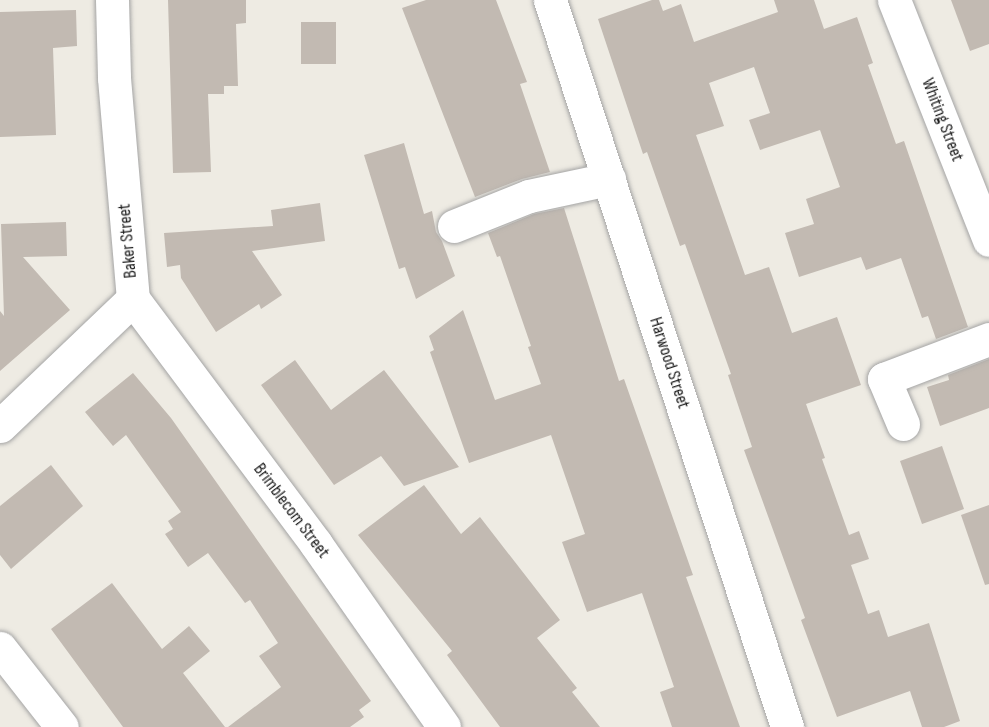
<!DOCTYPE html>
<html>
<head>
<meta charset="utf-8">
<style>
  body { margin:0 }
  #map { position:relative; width:989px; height:727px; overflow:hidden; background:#eeebe3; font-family:"Sofia Sans Condensed",sans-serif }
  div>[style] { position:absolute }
  .building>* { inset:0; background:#c2bab2 }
  .roads { filter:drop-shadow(0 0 2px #a4a4a4) drop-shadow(0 0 2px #a4a4a4) }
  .minor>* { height:33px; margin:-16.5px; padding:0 16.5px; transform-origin:16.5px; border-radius:16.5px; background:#fff }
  span { translate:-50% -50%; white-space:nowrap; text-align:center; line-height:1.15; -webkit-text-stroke:5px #fff; paint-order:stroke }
  .street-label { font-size:18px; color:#1d1d1d }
</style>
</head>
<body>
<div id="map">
  <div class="building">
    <div style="clip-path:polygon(168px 0,246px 0,246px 23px,236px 24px,238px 86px,224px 86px,224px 94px,208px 94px,211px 172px,173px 173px)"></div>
    <div style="clip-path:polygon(426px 0,496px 0,527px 82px,520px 84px,550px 172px,522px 179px,475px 197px,402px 8px)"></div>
    <div style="clip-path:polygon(652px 0,659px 0,663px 11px,681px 4px,694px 42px,778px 12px,774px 0,814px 0,824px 29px,857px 17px,873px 63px,868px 65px,896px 144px,904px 141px,968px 327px,936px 339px,928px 316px,922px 318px,901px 258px,866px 270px,861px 257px,799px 277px,785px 233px,814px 224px,806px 199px,840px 187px,820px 130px,760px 150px,749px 120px,770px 113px,754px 67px,709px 83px,724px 126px,696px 135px,745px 275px,769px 267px,792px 333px,837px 317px,861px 385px,806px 404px,825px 458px,822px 459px,849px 535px,859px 531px,869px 559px,851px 565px,868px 614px,879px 610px,888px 637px,929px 623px,960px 721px,944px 727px,922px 727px,910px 691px,837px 717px,801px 620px,805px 618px,744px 450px,752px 447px,728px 375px,731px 374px,685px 244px,680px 246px,647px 152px,643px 154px,598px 19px)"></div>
    <div style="clip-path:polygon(951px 0,989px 0,989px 44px,970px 51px)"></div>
    <div style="clip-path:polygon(76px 10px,77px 46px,53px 48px,56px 135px,0 137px,0 12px)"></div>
    <div style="clip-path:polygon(301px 22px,336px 22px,336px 64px,301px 64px)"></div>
    <div style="clip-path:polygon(404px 143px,424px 214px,432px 211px,436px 232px,442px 241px,455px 276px,416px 299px,405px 267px,399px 269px,364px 155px)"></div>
    <div style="clip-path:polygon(320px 203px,325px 241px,252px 251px,282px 295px,261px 309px,259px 304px,216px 332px,181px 278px,180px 265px,167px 267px,164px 233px,273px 226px,271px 210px)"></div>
    <div style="clip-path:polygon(564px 208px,619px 381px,624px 379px,693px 575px,686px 577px,740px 727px,672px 727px,660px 692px,674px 687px,642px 593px,587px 612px,562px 542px,585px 534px,551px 435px,469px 463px,430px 352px,434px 350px,429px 336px,463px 310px,495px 400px,541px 384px,528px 347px,531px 346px,500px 256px,497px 257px,488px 233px,534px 214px)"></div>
    <div style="clip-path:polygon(66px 222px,67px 256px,23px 257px,70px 310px,0 371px,0 311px,4px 316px,1px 224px)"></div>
    <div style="clip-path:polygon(989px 359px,989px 408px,940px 426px,927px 387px,949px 380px,948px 375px)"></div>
    <div style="clip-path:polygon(295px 360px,331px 410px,384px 370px,459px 467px,404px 486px,381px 456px,334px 485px,261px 385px)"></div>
    <div style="clip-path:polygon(133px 373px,171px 418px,371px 701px,359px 710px,364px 717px,350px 727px,228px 727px,281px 687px,259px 656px,278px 643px,250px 600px,245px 603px,208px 553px,188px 567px,165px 534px,173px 529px,168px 521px,181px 512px,126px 435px,113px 446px,85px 412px)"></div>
    <div style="clip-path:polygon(942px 446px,964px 509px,922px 524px,900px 461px)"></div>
    <div style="clip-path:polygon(51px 465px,83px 506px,11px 569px,0 555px,0 506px)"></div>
    <div style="clip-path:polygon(424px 485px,461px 534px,480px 517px,560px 620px,537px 638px,577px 688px,572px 692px,600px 727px,500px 727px,447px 655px,452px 651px,358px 535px)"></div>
    <div style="clip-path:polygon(989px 505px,989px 584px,985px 585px,961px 515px)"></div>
    <div style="clip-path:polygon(112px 583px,162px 649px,189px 626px,210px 651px,183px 673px,225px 727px,123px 727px,51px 629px)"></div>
  </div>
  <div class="roads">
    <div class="minor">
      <div style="left:112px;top:0;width:78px;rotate:88.5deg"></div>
      <div style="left:114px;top:78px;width:222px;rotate:85.1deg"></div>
      <div style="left:550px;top:0;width:765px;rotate:71.94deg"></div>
      <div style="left:894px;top:0;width:258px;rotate:68.4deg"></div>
      <div style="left:454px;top:226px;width:81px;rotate:-21.8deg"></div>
      <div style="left:529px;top:196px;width:82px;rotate:-12deg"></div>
      <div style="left:133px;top:299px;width:306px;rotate:53.2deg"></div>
      <div style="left:316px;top:544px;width:223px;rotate:55deg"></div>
      <div style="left:903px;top:424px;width:49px;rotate:-112.9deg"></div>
      <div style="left:884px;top:379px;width:112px;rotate:-20.9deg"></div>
      <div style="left:0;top:426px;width:184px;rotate:-43.7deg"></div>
      <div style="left:0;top:648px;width:100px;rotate:51.9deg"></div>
    </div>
  </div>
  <div class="street-label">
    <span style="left:942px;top:120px;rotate:69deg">Whiting Street</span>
    <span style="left:128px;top:241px;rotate:-95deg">Baker Street</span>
    <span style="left:669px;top:363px;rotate:72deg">Harwood Street</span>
    <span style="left:291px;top:511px;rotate:53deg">Brimblecom Street</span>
  </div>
</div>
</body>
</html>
